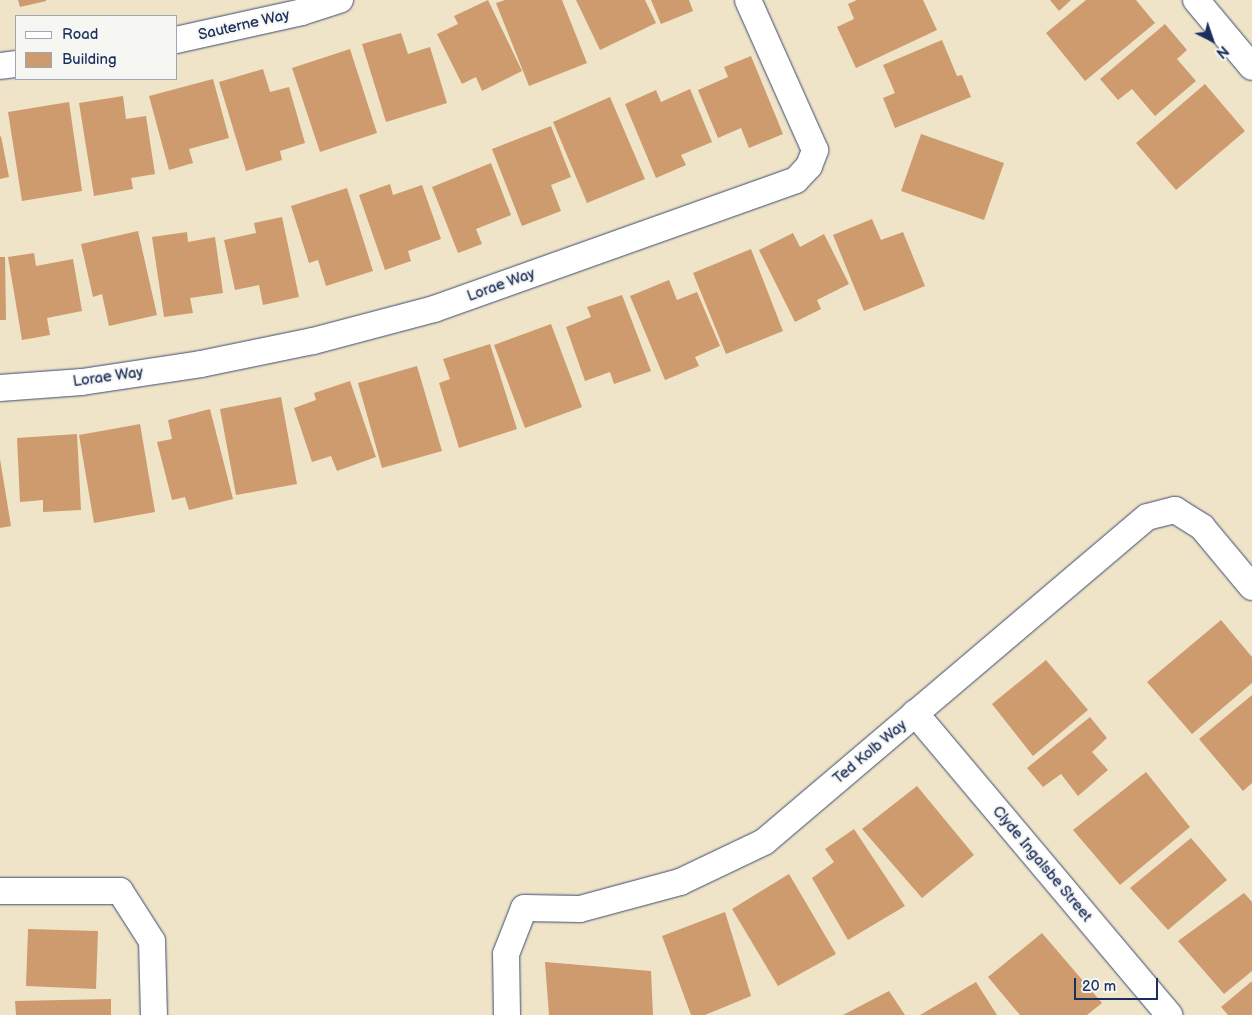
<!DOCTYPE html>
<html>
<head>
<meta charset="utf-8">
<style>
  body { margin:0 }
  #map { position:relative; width:1252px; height:1015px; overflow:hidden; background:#efe4c8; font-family:"Balsamiq Sans",sans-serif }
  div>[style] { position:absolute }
  .building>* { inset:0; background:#cd9b6e }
  .roads { filter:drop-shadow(0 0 1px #3b4a6e) drop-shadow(0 0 1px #3b4a6e) }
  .minor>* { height:26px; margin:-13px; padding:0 13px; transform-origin:13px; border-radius:13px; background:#fff }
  span { translate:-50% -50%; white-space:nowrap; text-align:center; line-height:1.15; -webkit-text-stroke:4px #f6f6f2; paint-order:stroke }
  .street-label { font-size:15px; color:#1b2f5e }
  .legend { position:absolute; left:15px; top:15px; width:162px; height:65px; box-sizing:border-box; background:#f6f6f2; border:1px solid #9ea6b7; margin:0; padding:6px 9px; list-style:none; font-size:15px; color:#1b2f5e }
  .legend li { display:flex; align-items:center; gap:10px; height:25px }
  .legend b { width:25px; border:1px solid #9ea6b7 }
  .north { position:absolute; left:1187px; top:15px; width:50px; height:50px; -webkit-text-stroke:4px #f6f6f2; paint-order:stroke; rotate:139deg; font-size:14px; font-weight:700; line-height:20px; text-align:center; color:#1b2f5e }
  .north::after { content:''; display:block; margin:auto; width:18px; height:22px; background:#1b2f5e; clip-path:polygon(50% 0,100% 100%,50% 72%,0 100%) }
  .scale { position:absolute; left:1074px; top:978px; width:84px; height:22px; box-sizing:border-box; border:2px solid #1b2f5e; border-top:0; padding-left:6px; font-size:15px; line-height:18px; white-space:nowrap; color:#1b2f5e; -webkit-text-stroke:4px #f6f6f2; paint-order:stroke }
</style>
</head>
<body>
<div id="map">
  <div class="building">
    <div style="clip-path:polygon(18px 0,46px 0,46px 1px,20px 7px)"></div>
    <div style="clip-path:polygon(488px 0,522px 71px,482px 91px,476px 77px,462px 84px,437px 34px,458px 24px,454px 16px)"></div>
    <div style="clip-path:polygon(505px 0,562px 0,587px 63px,529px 86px,496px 3px)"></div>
    <div style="clip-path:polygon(576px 0,645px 0,656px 23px,600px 50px)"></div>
    <div style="clip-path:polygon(651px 0,689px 0,693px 11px,661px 24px)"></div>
    <div style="clip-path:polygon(857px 0,923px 0,937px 30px,856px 68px,837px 27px,854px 19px,848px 4px)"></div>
    <div style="clip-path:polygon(1050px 0,1071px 0,1059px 11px)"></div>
    <div style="clip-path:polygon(1086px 0,1136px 0,1155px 23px,1085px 81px,1046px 33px)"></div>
    <div style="clip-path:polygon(1165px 24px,1187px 50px,1177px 59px,1196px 81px,1155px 116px,1132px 89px,1118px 100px,1100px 79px)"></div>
    <div style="clip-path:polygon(401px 33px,408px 54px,430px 47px,447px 103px,386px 122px,362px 44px)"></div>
    <div style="clip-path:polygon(942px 40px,957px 76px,962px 75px,971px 97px,895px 128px,883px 98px,895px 93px,883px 65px)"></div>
    <div style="clip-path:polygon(350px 49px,377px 133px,320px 152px,292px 68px)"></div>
    <div style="clip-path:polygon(751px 56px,783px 134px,749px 148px,741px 128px,718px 138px,698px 90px,728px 77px,724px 67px)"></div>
    <div style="clip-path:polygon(263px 69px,270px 92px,289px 87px,305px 143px,280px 151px,282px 160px,246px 171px,219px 82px)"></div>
    <div style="clip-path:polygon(213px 79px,229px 138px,189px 149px,193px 163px,169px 170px,149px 96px)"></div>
    <div style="clip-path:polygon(1205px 84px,1245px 131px,1176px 190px,1136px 143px)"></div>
    <div style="clip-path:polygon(690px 89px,712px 142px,681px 155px,686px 165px,656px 178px,625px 104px,656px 90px,661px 102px)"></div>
    <div style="clip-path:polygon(123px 96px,126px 119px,146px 116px,155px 174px,131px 178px,133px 189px,94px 196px,79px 103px)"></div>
    <div style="clip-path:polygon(610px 97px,645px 179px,587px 203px,553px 122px)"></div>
    <div style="clip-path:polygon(69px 102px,82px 191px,22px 201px,8px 112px)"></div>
    <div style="clip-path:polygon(551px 126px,571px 177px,551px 185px,561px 211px,522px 226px,492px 149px)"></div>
    <div style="clip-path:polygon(921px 134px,1004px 163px,984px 220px,901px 191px)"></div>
    <div style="clip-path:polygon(1px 136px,9px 177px,0 179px,0 137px)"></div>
    <div style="clip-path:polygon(491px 163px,511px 215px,476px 229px,482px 244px,458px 253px,432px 187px)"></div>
    <div style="clip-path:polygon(390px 184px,393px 195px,422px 185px,441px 239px,408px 251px,411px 261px,385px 270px,359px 195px)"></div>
    <div style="clip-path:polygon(347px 188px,373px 271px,326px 286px,318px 260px,309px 263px,291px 206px)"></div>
    <div style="clip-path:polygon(282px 217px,299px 297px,263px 305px,259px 285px,235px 290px,224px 240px,256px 233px,254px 223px)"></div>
    <div style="clip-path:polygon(872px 219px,881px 240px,903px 232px,925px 286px,864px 311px,833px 235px)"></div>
    <div style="clip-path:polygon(138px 231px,157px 315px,109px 326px,102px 294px,93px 297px,81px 244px)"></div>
    <div style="clip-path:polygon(187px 232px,188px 242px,215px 237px,223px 293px,190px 298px,193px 313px,164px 317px,152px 237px)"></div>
    <div style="clip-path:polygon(793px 233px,800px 247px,824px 234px,849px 284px,817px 300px,821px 309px,795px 322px,759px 250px)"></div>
    <div style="clip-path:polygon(751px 249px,783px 331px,726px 354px,693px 273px)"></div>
    <div style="clip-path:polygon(34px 253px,36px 266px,73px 259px,82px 311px,47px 318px,50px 335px,22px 340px,8px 257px)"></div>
    <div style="clip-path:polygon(0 257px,5px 257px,6px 320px,0 320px)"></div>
    <div style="clip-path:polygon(669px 280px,677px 300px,697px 292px,720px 346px,695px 357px,699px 366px,665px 380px,630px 296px)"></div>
    <div style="clip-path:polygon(622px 295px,651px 371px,614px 384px,610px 372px,585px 381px,566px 327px,591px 317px,587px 307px)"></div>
    <div style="clip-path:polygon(551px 324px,582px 407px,525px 428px,494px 345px)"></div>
    <div style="clip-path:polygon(490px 344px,517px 429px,459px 448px,439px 383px,450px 379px,443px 359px)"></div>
    <div style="clip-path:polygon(417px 366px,442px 451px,382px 468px,358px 383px)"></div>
    <div style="clip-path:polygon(350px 381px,376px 457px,337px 471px,331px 456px,312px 462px,294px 408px,316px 400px,314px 393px)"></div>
    <div style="clip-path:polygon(281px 397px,297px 484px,236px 495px,220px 409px)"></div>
    <div style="clip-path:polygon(210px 409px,233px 499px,189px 510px,185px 497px,172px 500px,157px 442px,172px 439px,168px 420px)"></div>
    <div style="clip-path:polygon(140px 424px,155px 512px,94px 523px,79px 435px)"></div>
    <div style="clip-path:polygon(77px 434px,81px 510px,43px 512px,43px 500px,20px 502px,17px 438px)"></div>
    <div style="clip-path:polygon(0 459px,11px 526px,0 528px)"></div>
    <div style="clip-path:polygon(1221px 620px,1252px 657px,1252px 683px,1192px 734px,1147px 682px)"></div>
    <div style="clip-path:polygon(1046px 660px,1088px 710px,1033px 756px,992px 704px)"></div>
    <div style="clip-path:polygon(1252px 695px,1252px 783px,1243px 791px,1199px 739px)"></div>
    <div style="clip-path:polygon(1090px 717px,1107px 738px,1092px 752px,1108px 770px,1078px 796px,1061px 774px,1043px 787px,1027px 768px)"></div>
    <div style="clip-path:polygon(1146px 772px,1190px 827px,1120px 885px,1073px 830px)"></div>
    <div style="clip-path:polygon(917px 786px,974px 855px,922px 898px,862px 829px)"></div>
    <div style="clip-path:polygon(854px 829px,905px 906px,848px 940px,812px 878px,834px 862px,825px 849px)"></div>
    <div style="clip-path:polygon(1191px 838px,1227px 880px,1168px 930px,1130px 888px)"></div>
    <div style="clip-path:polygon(789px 874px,836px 954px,778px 986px,732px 909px)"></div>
    <div style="clip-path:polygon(1244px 893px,1252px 902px,1252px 971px,1224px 994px,1178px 941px)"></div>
    <div style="clip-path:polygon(725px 912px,751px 996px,705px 1015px,691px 1015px,662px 936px)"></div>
    <div style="clip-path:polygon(28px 929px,98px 931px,96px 989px,26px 986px)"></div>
    <div style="clip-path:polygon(1042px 933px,1102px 1003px,1087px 1015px,1020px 1015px,988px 977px)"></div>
    <div style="clip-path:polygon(545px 962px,651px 971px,653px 1015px,549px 1015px)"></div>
    <div style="clip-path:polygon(1252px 981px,1252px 1015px,1228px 1015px,1221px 1007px)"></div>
    <div style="clip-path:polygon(976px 982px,997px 1015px,920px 1015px)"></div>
    <div style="clip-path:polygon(889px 991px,905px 1015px,843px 1015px)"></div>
    <div style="clip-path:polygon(111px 999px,111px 1015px,16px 1015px,15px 1001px)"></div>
  </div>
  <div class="roads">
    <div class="minor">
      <div style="left:1196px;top:0;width:87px;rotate:50.1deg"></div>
      <div style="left:176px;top:40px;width:129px;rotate:-12.5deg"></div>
      <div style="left:302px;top:12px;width:40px;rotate:-18deg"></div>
      <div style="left:0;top:66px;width:16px;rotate:-7deg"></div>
      <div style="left:0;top:388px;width:82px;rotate:-4.2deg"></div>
      <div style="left:82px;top:382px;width:120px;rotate:-8.6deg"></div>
      <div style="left:201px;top:364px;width:114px;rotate:-11.6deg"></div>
      <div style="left:313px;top:341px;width:125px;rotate:-14.8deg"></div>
      <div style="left:434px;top:309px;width:384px;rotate:-19.6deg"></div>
      <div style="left:796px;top:180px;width:19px;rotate:-47deg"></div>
      <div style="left:809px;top:166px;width:17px;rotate:-69deg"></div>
      <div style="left:815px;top:150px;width:164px;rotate:-114.1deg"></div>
      <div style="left:915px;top:713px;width:395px;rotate:49.9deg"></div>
      <div style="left:0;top:891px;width:120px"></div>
      <div style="left:120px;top:891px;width:59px;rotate:57.4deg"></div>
      <div style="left:152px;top:941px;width:74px;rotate:88.5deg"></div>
      <div style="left:507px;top:1015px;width:61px;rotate:-90.9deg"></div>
      <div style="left:506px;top:954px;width:49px;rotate:-68.6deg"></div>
      <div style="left:524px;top:908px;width:56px;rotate:1deg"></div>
      <div style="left:580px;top:909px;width:104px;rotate:-15.1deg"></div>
      <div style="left:680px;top:882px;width:93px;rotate:-25.5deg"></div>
      <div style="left:764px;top:842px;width:502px;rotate:-40.32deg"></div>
      <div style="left:1147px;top:517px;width:29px;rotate:-14deg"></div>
      <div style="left:1175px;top:510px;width:32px;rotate:32deg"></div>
      <div style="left:1202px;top:527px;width:78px;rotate:50.2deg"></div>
    </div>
  </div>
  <div class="street-label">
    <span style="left:244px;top:25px;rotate:-13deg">Sauterne Way</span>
    <span style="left:501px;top:285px;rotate:-20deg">Lorae Way</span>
    <span style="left:108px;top:377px;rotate:-8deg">Lorae Way</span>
    <span style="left:870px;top:752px;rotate:-40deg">Ted Kolb Way</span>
    <span style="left:1042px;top:864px;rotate:50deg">Clyde Ingalsbe Street</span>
  </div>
  <ul class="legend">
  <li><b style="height:6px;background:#fff"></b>Road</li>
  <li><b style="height:14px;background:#cd9b6e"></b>Building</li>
  </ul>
  <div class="north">N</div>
  <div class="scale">20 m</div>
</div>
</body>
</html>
